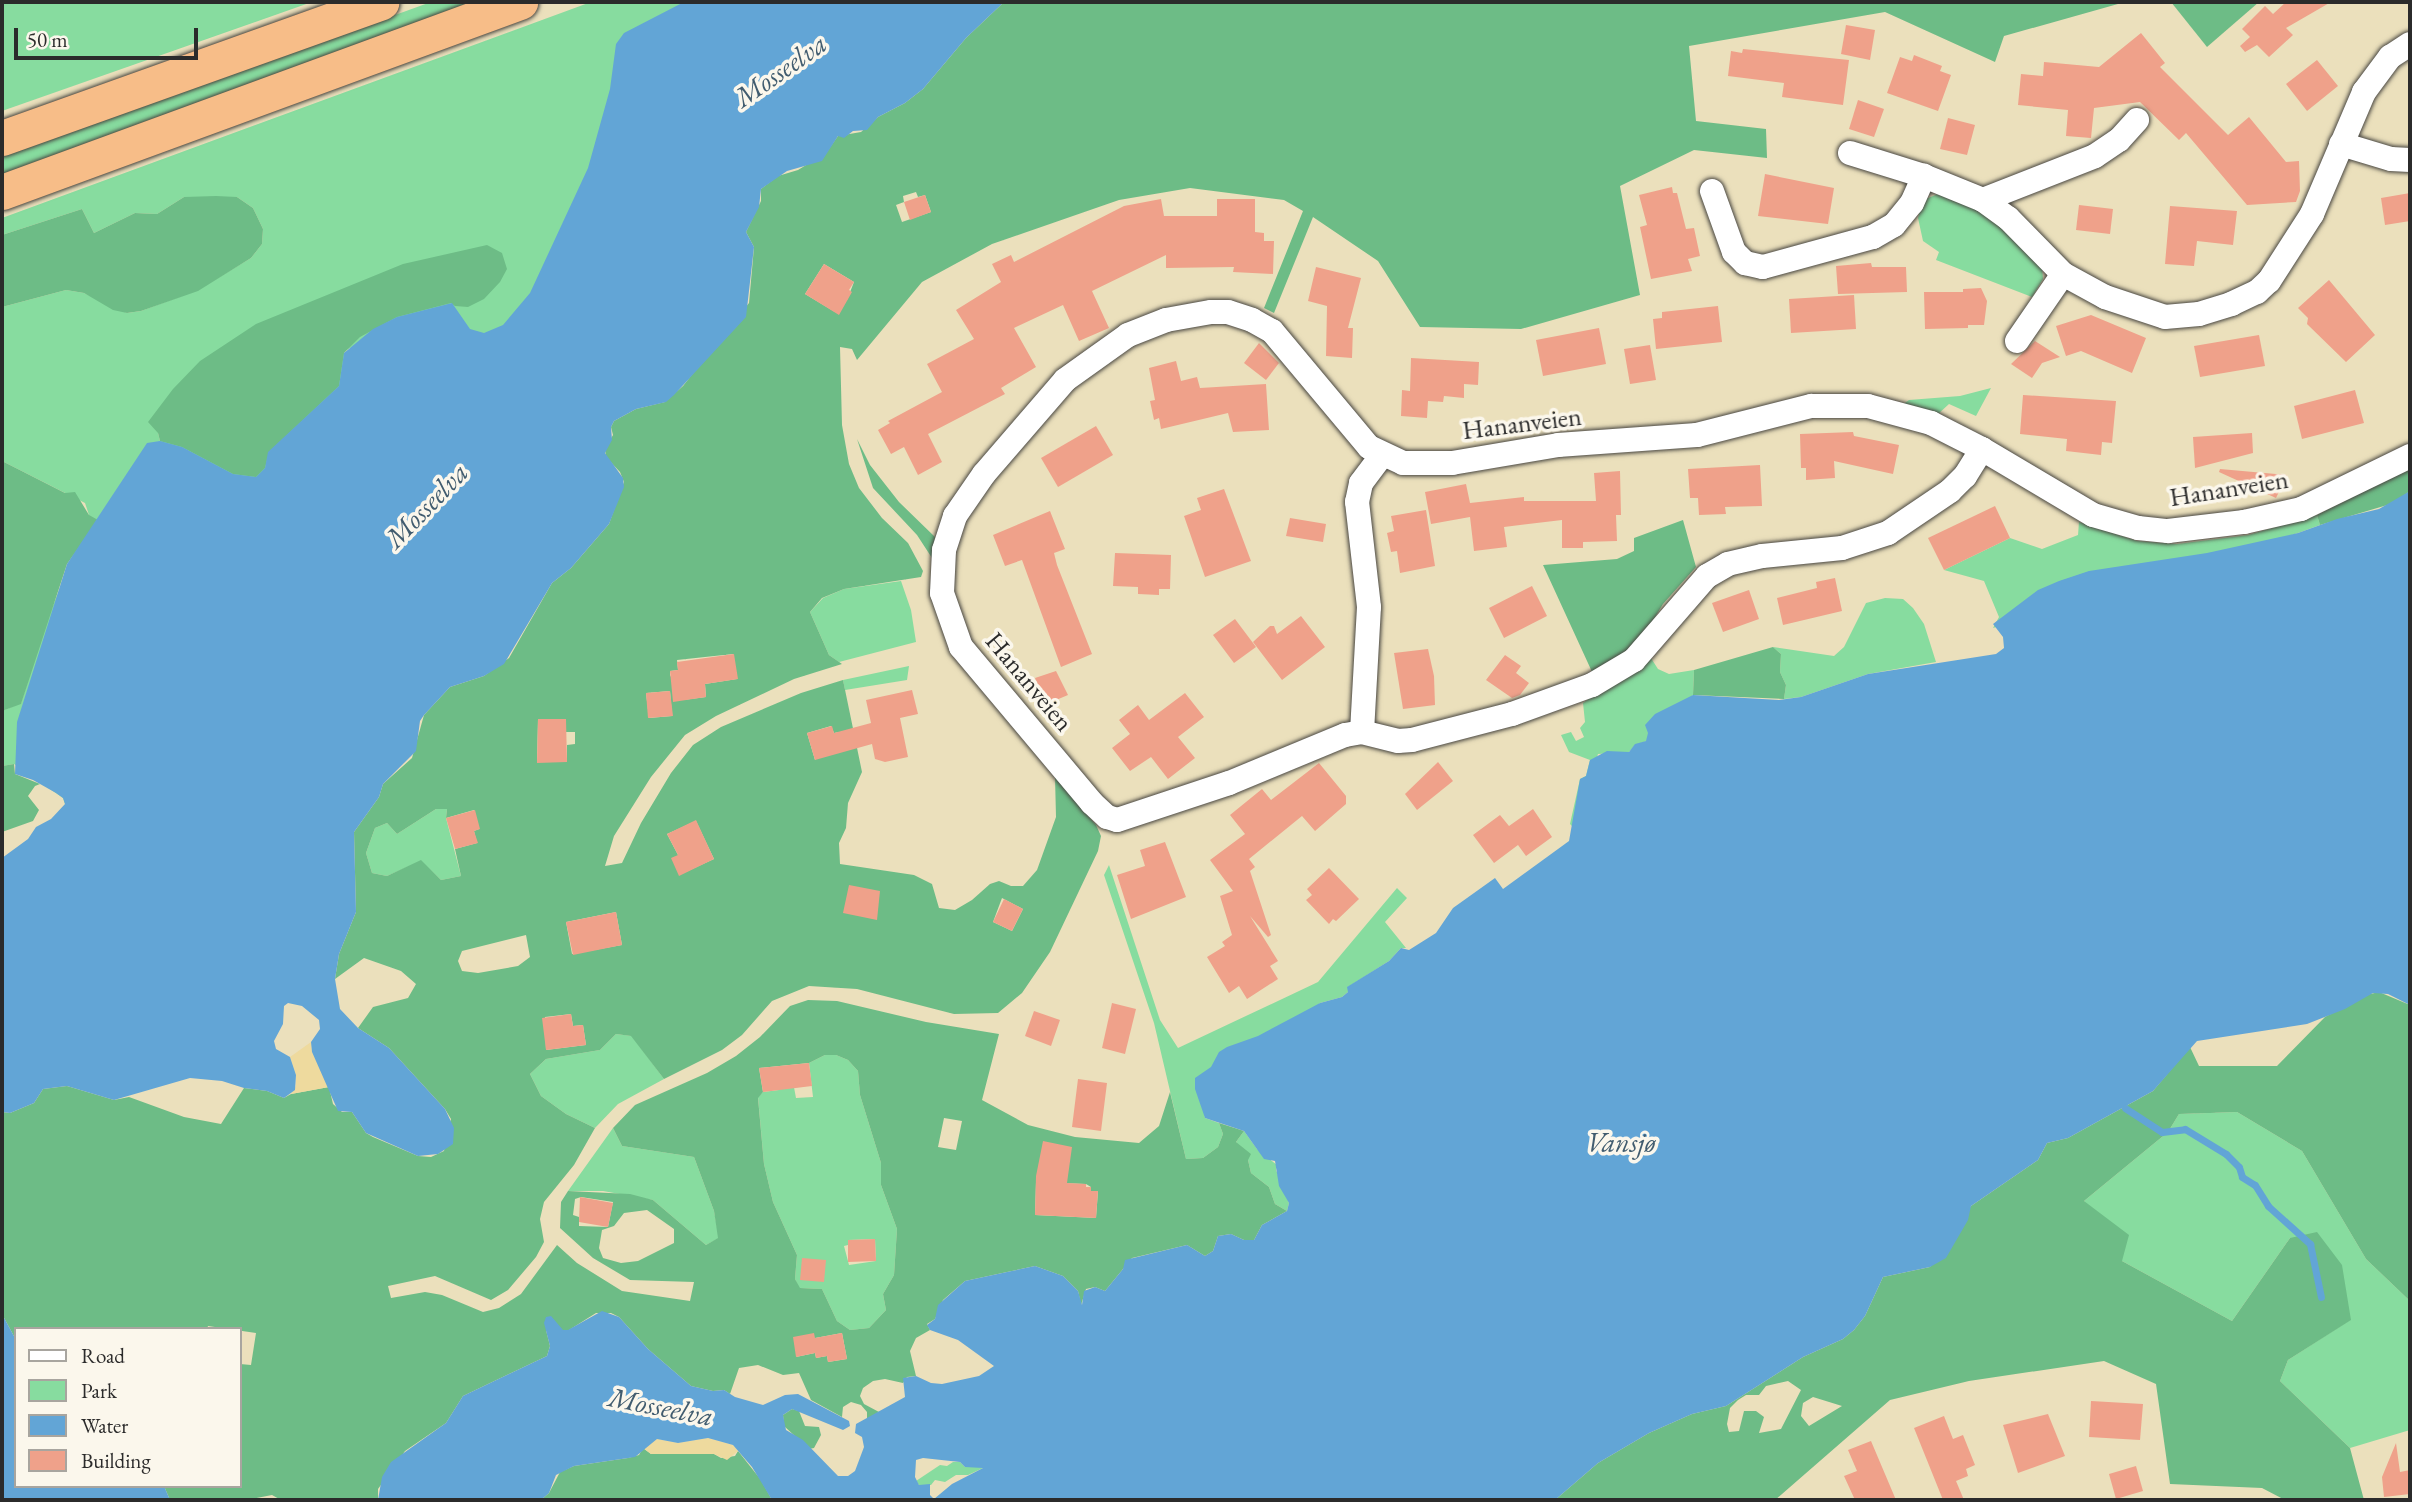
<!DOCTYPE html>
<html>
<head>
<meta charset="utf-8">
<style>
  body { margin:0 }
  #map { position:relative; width:2412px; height:1502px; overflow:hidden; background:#ebe0bc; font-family:"EB Garamond",serif }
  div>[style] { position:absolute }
  .green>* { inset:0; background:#87dc9f }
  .forest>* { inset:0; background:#6dbc86 }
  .sand>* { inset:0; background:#eeda9e }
  .water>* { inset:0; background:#62a5d6 }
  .stream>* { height:7px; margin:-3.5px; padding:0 3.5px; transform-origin:3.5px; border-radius:3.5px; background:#62a5d6 }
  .building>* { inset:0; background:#efa18a }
  .roads { filter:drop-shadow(0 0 2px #484641) drop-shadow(0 0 2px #484641) }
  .minor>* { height:24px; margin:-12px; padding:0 12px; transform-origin:12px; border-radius:12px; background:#fff }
  .highway>* { height:35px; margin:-17.5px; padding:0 17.5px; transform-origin:17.5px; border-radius:17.5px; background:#f7bd88 }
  span { translate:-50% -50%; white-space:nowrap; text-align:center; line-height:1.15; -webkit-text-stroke:7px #fbf7ec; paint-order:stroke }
  .street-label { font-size:26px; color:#2b2b2b }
  .water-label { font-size:28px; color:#415c6f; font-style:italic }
  .frame { position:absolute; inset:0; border:4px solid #2b2b2b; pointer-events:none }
  .legend { position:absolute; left:14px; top:1327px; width:228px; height:161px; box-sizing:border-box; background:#fbf7ec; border:2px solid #a8a59f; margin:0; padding:9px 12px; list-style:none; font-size:21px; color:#2b2b2b }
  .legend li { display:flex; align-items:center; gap:14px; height:35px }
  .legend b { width:35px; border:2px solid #a8a59f }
  .scale { position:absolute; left:14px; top:28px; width:184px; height:32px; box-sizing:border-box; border:4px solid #2b2b2b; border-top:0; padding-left:9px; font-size:21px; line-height:24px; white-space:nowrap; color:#2b2b2b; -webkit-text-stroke:5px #fbf7ec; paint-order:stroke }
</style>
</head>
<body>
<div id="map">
  <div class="green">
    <div style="clip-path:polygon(2px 2px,312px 2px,2px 111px)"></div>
    <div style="clip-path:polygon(431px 2px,474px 2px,2px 176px,2px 157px)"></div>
    <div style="clip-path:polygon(evenodd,591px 2px,795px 2px,668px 156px,65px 804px,63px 798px,14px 764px,2px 766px,2px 711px,21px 703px,46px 623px,89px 515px,85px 503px,2px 461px,2px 307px,66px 290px,84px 293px,127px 313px,141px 311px,198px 290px,251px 258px,262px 244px,263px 229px,253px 208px,237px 197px,184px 197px,157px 214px,135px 213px,94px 233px,82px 209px,2px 235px,2px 218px,591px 2px,500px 282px,344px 353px,160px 441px,158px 433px,500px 282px)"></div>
    <div style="clip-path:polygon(1943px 192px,1993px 216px,2042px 265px,2043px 279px,2032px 297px,1936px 260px,1939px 252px,1923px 241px,1918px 218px,1923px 200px)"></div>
    <div style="clip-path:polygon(1991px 388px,1976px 416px,1949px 404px,1937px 415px,1902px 405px,1909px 400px,1960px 396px)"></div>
    <div style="clip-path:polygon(2317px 515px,2320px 525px,2298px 533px,1993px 628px,1999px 617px,1984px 581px,1944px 570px,2010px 538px,2042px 549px,2078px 535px,2079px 522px,2137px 541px,2177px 544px,2248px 535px)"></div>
    <div style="clip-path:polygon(901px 581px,911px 610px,916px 642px,839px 662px,829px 655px,810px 612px,823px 598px,844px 589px)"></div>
    <div style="clip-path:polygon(1885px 598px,1903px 599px,1913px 608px,1924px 624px,1936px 662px,1868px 674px,1801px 697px,1784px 699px,1786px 685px,1780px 672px,1781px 654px,1773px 647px,1834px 656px,1844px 647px,1866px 603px)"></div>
    <div style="clip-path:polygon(1649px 655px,1658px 669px,1669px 674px,1694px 670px,1693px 695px,1647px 741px,1635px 745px,1629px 752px,1598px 754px,1576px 830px,1570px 824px,1580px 779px,1586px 776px,1590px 760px,1569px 752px,1561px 735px,1571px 732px,1576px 741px,1584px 737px,1580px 728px,1585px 722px,1583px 703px)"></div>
    <div style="clip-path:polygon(909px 666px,907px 680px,845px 690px,843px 680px)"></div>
    <div style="clip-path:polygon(436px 809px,447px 809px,446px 818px,461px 876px,441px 880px,421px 861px,387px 876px,372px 873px,366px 853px,375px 828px,387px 823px,397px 834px)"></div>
    <div style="clip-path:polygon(1109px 865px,1160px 1020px,1178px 1048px,1318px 982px,1397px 888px,1407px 898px,1385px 922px,1406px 948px,1401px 948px,1389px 961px,1348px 987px,1348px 992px,1342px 997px,1320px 1003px,1203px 1106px,1205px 1118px,1219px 1123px,1223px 1134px,1218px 1147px,1203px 1158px,1186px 1159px,1154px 1023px,1104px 875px)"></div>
    <div style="clip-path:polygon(616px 1034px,632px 1036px,664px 1079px,618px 1104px,595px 1128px,566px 1114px,541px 1096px,530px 1074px,546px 1059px,600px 1050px)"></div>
    <div style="clip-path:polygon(evenodd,825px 1055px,836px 1055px,848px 1060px,858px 1071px,860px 1095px,881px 1163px,881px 1185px,897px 1229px,894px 1275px,883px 1294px,886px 1310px,869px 1328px,850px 1330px,837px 1321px,822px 1289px,799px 1288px,795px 1279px,797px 1255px,773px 1202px,764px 1164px,758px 1097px,763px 1092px,779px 1090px,778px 1083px,793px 1082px,796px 1098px,813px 1097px,809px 1063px,825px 1055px,875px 1239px,876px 1261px,849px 1265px,844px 1246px,848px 1245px,848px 1240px,875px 1239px)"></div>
    <div style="clip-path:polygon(2237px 1112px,2302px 1151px,2366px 1259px,2410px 1301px,2410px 1430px,2350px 1448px,2280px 1381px,2288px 1360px,2350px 1320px,2290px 1238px,2232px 1321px,2122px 1261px,2084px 1201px,2168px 1132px,2179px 1114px)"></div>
    <div style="clip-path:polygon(613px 1128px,622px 1146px,694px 1157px,714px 1211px,719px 1238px,706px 1245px,653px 1200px,603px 1191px,568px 1191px)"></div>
    <div style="clip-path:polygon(1244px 1131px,1257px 1149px,1277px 1165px,1276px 1170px,1289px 1203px,1287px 1211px,1275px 1204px,1269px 1187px,1251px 1173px,1248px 1160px,1236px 1142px)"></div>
    <div style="clip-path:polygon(953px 1462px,960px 1462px,965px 1467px,982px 1466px,983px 1468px,968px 1475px,956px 1475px,945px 1482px,935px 1480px,931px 1485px,919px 1485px,916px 1481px,940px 1465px,947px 1466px)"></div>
  </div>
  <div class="forest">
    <div style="clip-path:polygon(evenodd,1004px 2px,2125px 2px,2004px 36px,1995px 62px,1885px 12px,1689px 46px,1696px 121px,1766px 129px,1767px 158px,1694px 150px,1620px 186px,1640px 295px,1521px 329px,1420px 327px,1378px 261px,1313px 217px,1274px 313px,1264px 308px,1303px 211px,1284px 200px,1190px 188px,1119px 200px,992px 244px,922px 282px,857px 360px,852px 349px,840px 347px,842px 425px,849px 464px,859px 488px,882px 518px,908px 543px,923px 571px,921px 577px,844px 589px,822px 598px,810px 612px,829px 655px,842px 664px,794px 679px,716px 716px,685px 735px,651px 777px,614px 836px,605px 866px,622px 863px,641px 823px,671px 773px,693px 745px,721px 727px,801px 693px,843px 680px,862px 772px,848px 803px,846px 828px,839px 843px,840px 864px,914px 875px,932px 884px,939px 908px,955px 910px,972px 900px,990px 884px,999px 881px,1011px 886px,1023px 886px,1037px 870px,1056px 817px,1055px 777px,1096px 825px,1101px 836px,1098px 851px,1050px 952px,1022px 993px,998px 1013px,954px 1014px,857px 989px,809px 986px,772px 1001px,742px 1035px,722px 1050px,664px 1079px,631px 1036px,616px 1034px,600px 1050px,546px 1059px,530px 1074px,541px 1096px,566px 1114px,595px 1128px,574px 1165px,544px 1202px,540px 1219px,544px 1242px,536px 1257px,508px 1290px,491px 1300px,435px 1276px,388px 1286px,391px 1298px,425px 1292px,442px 1295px,483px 1312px,499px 1308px,521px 1294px,557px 1245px,577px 1263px,622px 1291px,690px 1301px,694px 1282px,630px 1280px,593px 1258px,560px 1228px,561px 1202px,568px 1191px,630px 1194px,653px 1200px,706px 1245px,718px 1238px,714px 1211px,694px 1157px,622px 1146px,613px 1128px,635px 1105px,707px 1073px,736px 1056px,760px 1037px,790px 1006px,808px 1000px,837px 1001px,926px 1022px,999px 1034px,982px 1100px,1028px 1125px,1075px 1137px,1139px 1143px,1159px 1126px,1170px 1092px,1186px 1159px,1203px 1158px,1218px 1147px,1223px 1134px,1219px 1123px,1244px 1131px,1236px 1142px,1251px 1154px,1248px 1160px,1251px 1173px,1269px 1187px,1275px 1204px,1287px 1211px,1262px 1225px,1254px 1240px,1244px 1240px,1231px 1234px,1218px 1236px,1213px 1251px,1205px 1256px,1187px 1245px,1132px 1258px,1105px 1291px,1095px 1287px,1086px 1289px,1081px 1305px,1078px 1291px,1063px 1276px,1035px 1266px,965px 1281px,943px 1300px,935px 1319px,927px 1324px,930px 1330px,916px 1338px,910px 1351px,916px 1376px,907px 1377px,903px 1383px,885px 1379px,873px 1381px,863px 1388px,860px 1396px,864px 1404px,879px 1412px,867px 1420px,867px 1412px,861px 1405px,851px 1402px,843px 1407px,842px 1417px,811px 1400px,799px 1373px,783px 1375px,758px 1365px,739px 1368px,730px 1394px,724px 1390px,713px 1391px,691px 1386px,648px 1349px,619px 1317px,611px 1313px,596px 1313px,569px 1330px,546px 1330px,550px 1346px,547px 1356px,463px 1396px,446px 1423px,405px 1451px,378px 1489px,378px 1500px,281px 1500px,272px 1495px,247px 1500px,170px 1500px,164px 1486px,240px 1486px,240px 1364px,251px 1365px,256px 1333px,208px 1326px,207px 1329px,16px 1329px,16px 1340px,2px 1314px,2px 1112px,10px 1113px,34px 1103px,43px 1089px,67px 1086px,114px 1100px,129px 1097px,184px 1117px,221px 1124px,244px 1088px,267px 1091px,284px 1098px,291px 1094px,329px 1087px,333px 1104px,342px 1112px,352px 1112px,366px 1133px,373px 1137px,418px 1156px,431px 1157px,444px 1151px,451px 1119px,445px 1109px,389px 1048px,358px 1028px,373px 1007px,408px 998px,416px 984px,401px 971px,364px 958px,335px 979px,339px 954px,356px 912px,354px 832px,379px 797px,383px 784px,412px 758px,424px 715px,450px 687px,484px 676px,509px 658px,552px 583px,571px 568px,609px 524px,624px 482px,620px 472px,606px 457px,605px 449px,613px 435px,611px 427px,614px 421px,636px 409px,665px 402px,683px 386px,749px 303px,754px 247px,746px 232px,761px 201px,761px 189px,778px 176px,798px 170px,826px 153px,838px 136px,861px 132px,878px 117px,905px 103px,923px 89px,966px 38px,1004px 2px,916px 192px,918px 197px,925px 195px,931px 212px,902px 222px,896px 205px,904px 202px,903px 196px,916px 192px,1004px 2px,824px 264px,854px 282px,847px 300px,835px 312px,805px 294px,824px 264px,1004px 2px,733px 654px,737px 679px,705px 684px,706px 697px,683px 700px,670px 675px,670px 671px,678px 670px,677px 660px,733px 654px,1004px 2px,670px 691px,672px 716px,649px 718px,646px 693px,670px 691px,1004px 2px,538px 719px,566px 719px,566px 732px,575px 732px,575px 744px,567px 745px,567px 762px,537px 762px,538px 719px,1004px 2px,831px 726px,834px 733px,839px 732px,815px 760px,807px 733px,831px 726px,1004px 2px,436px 809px,447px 809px,446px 818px,474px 810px,479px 829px,474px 831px,477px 843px,455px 849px,461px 876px,441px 880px,421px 860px,387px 876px,372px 873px,366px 853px,375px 828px,387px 823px,397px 834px,436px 809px,1004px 2px,696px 821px,714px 859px,679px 875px,678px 855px,667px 834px,696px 821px,1004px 2px,1002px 898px,1023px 909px,1012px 931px,993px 922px,1002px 898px,1004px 2px,616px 912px,622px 945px,572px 954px,566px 922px,616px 912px,1004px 2px,526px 935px,530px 957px,518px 966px,478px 973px,462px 971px,458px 961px,462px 951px,526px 935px,1004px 2px,571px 1014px,573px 1026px,583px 1025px,586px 1045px,546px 1050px,545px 1017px,571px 1014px,1004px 2px,825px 1055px,836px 1055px,848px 1060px,858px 1071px,860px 1095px,881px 1163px,881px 1185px,897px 1229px,894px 1275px,883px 1294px,886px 1310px,869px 1328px,850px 1330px,837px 1321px,822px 1289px,800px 1288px,795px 1279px,797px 1255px,773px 1202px,764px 1164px,758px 1098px,763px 1092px,759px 1068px,809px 1063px,825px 1055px,1004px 2px,944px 1118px,962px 1121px,956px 1150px,938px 1147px,944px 1118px,1004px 2px,1036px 1182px,1086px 1184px,1091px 1187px,1091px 1191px,1098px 1191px,1096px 1218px,1035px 1215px,1036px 1182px,1004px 2px,581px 1197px,613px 1202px,608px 1227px,579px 1226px,579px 1217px,573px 1215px,575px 1199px,581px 1197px,1004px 2px,647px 1210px,674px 1229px,674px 1243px,638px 1261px,621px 1263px,603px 1258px,599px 1248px,602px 1230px,614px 1226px,624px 1213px,647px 1210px,1004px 2px,842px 1333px,847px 1359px,828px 1362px,827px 1356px,816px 1358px,815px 1353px,796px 1357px,815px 1338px,842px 1333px)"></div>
    <div style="clip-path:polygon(2171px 2px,2259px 2px,2207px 47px)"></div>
    <div style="clip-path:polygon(216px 196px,237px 197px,253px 208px,263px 229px,262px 244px,251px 258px,198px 291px,141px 311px,127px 313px,113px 310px,84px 293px,66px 290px,2px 307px,2px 235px,82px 209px,94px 233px,135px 213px,157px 214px,184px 197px)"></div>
    <div style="clip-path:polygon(487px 245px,502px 253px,507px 269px,500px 282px,484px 299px,468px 307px,455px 306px,451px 303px,397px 317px,360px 337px,344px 353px,339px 386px,269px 452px,265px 468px,256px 477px,233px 474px,182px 447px,160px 441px,158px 433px,148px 422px,173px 389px,200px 361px,256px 324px,403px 264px)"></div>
    <div style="clip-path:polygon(857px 439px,870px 465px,899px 502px,935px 537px,932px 558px,917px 535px,873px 488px)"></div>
    <div style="clip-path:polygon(2px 461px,65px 493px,75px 492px,89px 515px,98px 520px,67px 564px,21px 704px,2px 711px)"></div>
    <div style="clip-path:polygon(2410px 468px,2410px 491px,2394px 503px,2320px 525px,2317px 515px)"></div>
    <div style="clip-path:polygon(1683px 520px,1696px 567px,1663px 604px,1638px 645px,1593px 674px,1543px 565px,1617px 559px,1634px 551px,1634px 538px)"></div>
    <div style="clip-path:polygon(1773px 647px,1781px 654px,1780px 672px,1786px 685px,1784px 699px,1693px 695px,1694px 670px)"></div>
    <div style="clip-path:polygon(14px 764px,15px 774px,40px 784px,35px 786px,28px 796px,39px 810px,33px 821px,2px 832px,2px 766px)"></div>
    <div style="clip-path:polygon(evenodd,2379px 992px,2410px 1005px,2410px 1301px,2366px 1259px,2302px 1151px,2237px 1112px,2179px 1114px,2168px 1132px,2084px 1201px,2129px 1235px,2122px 1261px,2232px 1321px,2290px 1238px,2317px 1232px,2342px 1265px,2351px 1320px,2288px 1360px,2280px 1381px,2350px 1448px,2364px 1500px,2285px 1500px,2262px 1488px,2170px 1484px,2156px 1384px,2104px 1361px,1969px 1381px,1890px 1400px,1775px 1500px,1555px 1500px,1598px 1463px,1649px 1433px,1692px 1414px,1726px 1406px,1803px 1357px,1843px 1339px,1854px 1330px,1865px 1316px,1883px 1277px,1930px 1267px,1971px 1206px,2038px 1160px,2047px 1143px,2068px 1138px,2153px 1091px,2190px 1047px,2199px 1066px,2277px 1066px,2325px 1017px,2366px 995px,2379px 992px,1788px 1381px,1801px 1390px,1781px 1429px,1759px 1433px,1764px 1417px,1756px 1411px,1744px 1411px,1739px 1431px,1729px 1432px,1727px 1424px,1730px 1408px,1738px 1400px,1746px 1395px,1759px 1395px,1766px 1386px,1788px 1381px,2379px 992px,1813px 1397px,1842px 1406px,1809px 1426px,1801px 1416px,1803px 1403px,1813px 1397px)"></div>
    <div style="clip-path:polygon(792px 1409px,799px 1411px,805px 1426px,819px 1427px,821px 1435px,814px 1448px,809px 1449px,784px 1426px,783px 1415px)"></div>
    <div style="clip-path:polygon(643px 1448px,651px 1454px,714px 1454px,721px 1458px,735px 1456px,738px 1451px,761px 1480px,772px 1500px,541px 1500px,549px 1493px,560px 1472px,574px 1466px,628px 1458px,639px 1455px)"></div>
  </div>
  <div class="sand">
    <div style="clip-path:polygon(311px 1042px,312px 1052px,329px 1087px,291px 1094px,296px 1086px,296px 1075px,290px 1057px)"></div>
    <div style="clip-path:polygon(708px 1438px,733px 1445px,738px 1451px,727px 1460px,714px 1454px,651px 1454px,643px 1448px,657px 1439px,678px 1443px)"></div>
  </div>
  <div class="water">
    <div style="clip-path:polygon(684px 2px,1004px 2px,966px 38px,923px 89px,905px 103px,878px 117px,867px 130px,853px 131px,844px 138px,838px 136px,822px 161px,787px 171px,761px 189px,759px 207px,746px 232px,754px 247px,746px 317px,674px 395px,666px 402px,636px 409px,614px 421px,611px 427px,612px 440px,605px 453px,623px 478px,624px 487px,609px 524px,571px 568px,552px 583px,504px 664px,484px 676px,450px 687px,424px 715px,420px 721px,416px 751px,383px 784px,379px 797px,354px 832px,356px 912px,339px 954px,335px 979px,340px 1009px,358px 1028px,389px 1048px,445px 1109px,454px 1128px,453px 1144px,438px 1154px,418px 1156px,366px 1133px,352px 1112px,338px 1111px,312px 1052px,311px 1042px,320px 1029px,319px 1020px,302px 1006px,288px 1003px,284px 1006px,283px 1024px,274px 1041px,276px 1049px,290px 1057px,296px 1075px,295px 1090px,284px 1098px,267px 1091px,244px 1088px,222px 1081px,190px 1078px,114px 1100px,67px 1086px,43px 1089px,34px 1103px,10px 1113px,2px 1112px,2px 858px,28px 839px,36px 827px,51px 819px,65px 804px,63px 798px,56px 793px,33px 780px,15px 774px,17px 722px,67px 564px,147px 443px,160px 441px,182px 447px,233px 474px,256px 477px,265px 468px,268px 452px,339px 386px,344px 353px,373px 329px,397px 317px,452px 303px,470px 329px,484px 333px,503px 325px,530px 293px,588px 168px,610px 89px,616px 44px,624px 33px)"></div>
    <div style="clip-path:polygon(evenodd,2410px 491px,2410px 1005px,2388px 994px,2373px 993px,2345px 1009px,2307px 1024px,2197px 1041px,2153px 1091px,2068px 1138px,2047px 1143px,2038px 1160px,1971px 1206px,1968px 1220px,1946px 1258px,1930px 1267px,1883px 1277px,1865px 1316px,1854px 1330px,1843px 1339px,1803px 1357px,1726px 1406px,1692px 1414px,1649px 1433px,1598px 1463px,1555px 1500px,772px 1500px,752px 1467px,733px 1445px,708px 1438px,678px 1443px,657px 1439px,635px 1457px,574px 1466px,556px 1475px,549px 1493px,541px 1500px,378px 1500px,382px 1477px,391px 1462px,446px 1423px,463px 1396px,547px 1356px,550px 1346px,544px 1323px,546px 1317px,551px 1316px,563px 1330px,568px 1330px,602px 1311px,619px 1317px,648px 1349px,691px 1386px,713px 1391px,724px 1390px,735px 1397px,763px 1405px,785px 1395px,798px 1394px,849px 1421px,850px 1426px,843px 1430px,792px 1409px,783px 1415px,786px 1430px,803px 1440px,838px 1476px,848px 1476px,855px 1471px,864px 1447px,862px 1437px,855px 1433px,856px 1424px,905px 1397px,903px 1378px,916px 1376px,931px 1383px,942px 1384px,979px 1376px,994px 1366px,958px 1340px,930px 1330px,927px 1325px,935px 1319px,938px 1305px,965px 1281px,1035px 1266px,1063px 1276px,1078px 1291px,1082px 1305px,1084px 1291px,1095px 1287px,1105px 1291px,1123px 1269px,1125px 1260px,1187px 1245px,1205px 1256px,1213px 1251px,1218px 1236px,1231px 1234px,1244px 1240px,1254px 1240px,1262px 1225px,1287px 1211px,1289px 1203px,1279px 1186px,1275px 1161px,1264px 1159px,1244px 1131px,1205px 1118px,1195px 1089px,1195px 1078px,1211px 1067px,1219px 1052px,1227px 1047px,1258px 1036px,1320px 1003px,1342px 997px,1348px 992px,1347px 987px,1389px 961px,1401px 948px,1409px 950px,1436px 933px,1453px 908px,1495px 878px,1503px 889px,1569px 841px,1580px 779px,1586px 776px,1590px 760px,1607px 751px,1629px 752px,1635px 744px,1646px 741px,1648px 733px,1645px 725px,1655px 714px,1693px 695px,1779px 700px,1801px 697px,1868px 674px,1996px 654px,2004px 648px,2003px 637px,1993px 624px,2038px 590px,2059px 581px,2089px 571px,2207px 553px,2298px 533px,2337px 519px,2379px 509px,2410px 491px,923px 1458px,960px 1462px,965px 1467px,983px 1468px,952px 1484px,934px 1499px,930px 1495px,930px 1484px,919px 1485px,915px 1477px,916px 1460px,923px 1458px)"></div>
    <div style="clip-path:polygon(2px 1314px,16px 1340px,16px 1486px,164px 1486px,170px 1500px,2px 1500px)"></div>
  </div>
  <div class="stream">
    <div style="left:2125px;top:1108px;width:44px;rotate:33deg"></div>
    <div style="left:2162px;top:1132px;width:23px;rotate:-7deg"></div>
    <div style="left:2185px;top:1129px;width:48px;rotate:31.4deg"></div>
    <div style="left:2226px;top:1154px;width:18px;rotate:45deg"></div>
    <div style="left:2239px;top:1167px;width:10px;rotate:73deg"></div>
    <div style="left:2242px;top:1177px;width:15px;rotate:32deg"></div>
    <div style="left:2255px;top:1185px;width:25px;rotate:58deg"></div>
    <div style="left:2268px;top:1206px;width:57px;rotate:42.1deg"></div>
    <div style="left:2310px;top:1244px;width:54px;rotate:78.3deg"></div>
  </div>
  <div class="building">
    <div style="clip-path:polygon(2286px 2px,2331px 2px,2286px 28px,2293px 35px,2269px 57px,2257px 45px,2245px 52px,2240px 46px,2250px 37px,2242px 29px,2265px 6px,2273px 14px)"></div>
    <div style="clip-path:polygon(1846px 25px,1875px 30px,1870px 60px,1841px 54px)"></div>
    <div style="clip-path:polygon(2141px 33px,2165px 63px,2160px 67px,2228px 135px,2249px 117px,2286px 162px,2299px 161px,2300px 191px,2296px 202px,2247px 205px,2186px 133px,2179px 140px,2140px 102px,2094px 108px,2091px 138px,2066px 136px,2068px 110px,2018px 105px,2021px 74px,2043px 76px,2044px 62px,2099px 67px)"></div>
    <div style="clip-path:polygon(1743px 49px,1849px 60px,1843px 105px,1782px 97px,1784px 83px,1728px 76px,1731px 51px,1742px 53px)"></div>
    <div style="clip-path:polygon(1914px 55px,1942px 66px,1940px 71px,1951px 75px,1938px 111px,1887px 93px,1900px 57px,1912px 61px)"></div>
    <div style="clip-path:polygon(2317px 60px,2338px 86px,2307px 111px,2286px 84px)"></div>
    <div style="clip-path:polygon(1858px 100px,1884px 109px,1874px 137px,1849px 129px)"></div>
    <div style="clip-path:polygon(1948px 118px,1975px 125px,1967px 155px,1940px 149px)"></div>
    <div style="clip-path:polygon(1765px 174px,1834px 188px,1828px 224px,1758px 216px)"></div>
    <div style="clip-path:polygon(1672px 187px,1673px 193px,1677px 193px,1686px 229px,1694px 228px,1700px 256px,1688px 259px,1692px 271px,1651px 279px,1640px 227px,1647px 225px,1639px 195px)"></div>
    <div style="clip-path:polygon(2410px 193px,2410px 221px,2385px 225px,2381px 198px)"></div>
    <div style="clip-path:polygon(925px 195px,931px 212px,910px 220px,904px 202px)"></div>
    <div style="clip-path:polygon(1161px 199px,1164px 216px,1217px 216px,1217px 199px,1255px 199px,1255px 232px,1264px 233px,1264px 241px,1274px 241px,1273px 274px,1233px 272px,1234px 267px,1166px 268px,1166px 255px,1092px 291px,1109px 328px,1079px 341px,1063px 305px,1014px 328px,1036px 367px,1001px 388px,1005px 394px,928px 434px,942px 462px,918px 475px,904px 447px,891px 454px,878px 430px,890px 423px,888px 421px,942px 392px,927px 364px,974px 339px,956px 310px,1001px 282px,992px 264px,1011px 255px,1014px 262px,1124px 206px)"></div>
    <div style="clip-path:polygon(2079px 205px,2113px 209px,2110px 234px,2076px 230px)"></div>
    <div style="clip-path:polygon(2170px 206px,2237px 211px,2233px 245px,2197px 241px,2194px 266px,2165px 264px)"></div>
    <div style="clip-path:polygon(1871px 263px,1872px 267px,1906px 267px,1907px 292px,1838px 294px,1836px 266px)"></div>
    <div style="clip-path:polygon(824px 264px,854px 282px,849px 290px,852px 292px,839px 315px,805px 294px)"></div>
    <div style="clip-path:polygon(1316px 267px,1361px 278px,1348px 328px,1353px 328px,1352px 358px,1326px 356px,1327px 306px,1308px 301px)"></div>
    <div style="clip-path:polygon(2329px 280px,2375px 335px,2346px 362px,2307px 324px,2308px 318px,2298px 308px)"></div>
    <div style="clip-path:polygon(1981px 288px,1987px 301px,1984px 325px,1968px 325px,1968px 328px,1925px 329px,1924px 292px,1963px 292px,1963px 289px)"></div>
    <div style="clip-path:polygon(1854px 295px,1856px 329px,1791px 333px,1789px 299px)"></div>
    <div style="clip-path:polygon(1718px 306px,1722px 342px,1656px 349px,1653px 319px,1662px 318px,1662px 312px)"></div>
    <div style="clip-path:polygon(2091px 315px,2146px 338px,2132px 373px,2081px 351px,2066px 356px,2056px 326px)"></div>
    <div style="clip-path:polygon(1599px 328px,1606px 364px,1543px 376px,1536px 340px)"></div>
    <div style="clip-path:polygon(2259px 335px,2265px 366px,2200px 377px,2194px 346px)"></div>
    <div style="clip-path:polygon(2035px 341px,2060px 357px,2042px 363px,2032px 378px,2011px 364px)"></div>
    <div style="clip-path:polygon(1259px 343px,1279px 363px,1266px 380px,1244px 363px)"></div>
    <div style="clip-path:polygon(1650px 345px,1656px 380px,1630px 384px,1624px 349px)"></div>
    <div style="clip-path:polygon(1411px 358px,1479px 362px,1478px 385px,1464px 384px,1464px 398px,1444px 396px,1443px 402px,1428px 401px,1427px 418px,1401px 416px,1402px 390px,1410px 391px)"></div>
    <div style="clip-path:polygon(1176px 361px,1181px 381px,1197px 377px,1200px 388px,1266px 384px,1269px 430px,1233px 432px,1228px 413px,1161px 429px,1159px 418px,1154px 420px,1150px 401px,1155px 400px,1149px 368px)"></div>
    <div style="clip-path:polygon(2355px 390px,2364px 423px,2302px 439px,2294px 406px)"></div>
    <div style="clip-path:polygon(2023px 395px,2116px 401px,2112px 443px,2102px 442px,2101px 455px,2066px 451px,2067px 439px,2020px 434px)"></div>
    <div style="clip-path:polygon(1096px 426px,1113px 455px,1058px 487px,1041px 458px)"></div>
    <div style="clip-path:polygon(1853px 432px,1854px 436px,1899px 445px,1893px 474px,1834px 461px,1835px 478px,1806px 480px,1806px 468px,1801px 468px,1800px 434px)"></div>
    <div style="clip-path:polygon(2252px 433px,2253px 453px,2195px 468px,2193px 437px)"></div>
    <div style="clip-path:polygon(1760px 465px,1762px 506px,1725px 507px,1726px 514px,1699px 515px,1698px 498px,1690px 498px,1688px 469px)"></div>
    <div style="clip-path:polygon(2220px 469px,2287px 475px,2276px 498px,2219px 472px)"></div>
    <div style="clip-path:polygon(1620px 471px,1621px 515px,1616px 515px,1617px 541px,1583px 542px,1583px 548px,1562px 548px,1562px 520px,1504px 527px,1507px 547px,1474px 551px,1470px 517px,1431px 524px,1425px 492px,1466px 484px,1470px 503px,1524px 497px,1524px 501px,1596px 501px,1594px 473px)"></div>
    <div style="clip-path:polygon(1224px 489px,1251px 561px,1205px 577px,1184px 516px,1201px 510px,1197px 498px)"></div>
    <div style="clip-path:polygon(1995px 506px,2010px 538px,1944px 570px,1928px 538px)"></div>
    <div style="clip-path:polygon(1426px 510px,1435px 566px,1400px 573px,1397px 551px,1391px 552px,1387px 533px,1394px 531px,1391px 516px)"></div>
    <div style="clip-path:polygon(1050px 511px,1065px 549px,1054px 553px,1057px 565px,1092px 654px,1061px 667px,1022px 560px,1005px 566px,993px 535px)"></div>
    <div style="clip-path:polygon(1290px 518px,1326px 524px,1323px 542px,1286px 536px)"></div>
    <div style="clip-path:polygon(1115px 553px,1171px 555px,1170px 589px,1159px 589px,1159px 595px,1138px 594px,1138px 587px,1113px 586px)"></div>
    <div style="clip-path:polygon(1835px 578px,1842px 611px,1783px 625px,1777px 598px,1817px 588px,1816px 582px)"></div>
    <div style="clip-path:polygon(1532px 586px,1547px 616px,1504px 638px,1489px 608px)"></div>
    <div style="clip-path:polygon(1749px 590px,1759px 619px,1723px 632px,1712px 603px)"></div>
    <div style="clip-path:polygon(1301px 616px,1325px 647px,1282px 680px,1253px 642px,1270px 626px,1274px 626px,1277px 634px)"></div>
    <div style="clip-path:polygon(1235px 619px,1256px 647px,1234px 663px,1213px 635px)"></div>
    <div style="clip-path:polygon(1428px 649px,1434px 676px,1435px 705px,1403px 709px,1394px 653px)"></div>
    <div style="clip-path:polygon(734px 654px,738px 679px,705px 684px,706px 697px,673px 702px,670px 671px,678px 670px,677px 662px)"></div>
    <div style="clip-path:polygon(1505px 655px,1521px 666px,1516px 673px,1529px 683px,1520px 695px,1512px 698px,1486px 680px)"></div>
    <div style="clip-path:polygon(1056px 671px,1068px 695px,1049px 703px,1046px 696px,1043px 698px,1035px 678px)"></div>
    <div style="clip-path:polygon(912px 690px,918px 714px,900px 718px,908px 757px,885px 762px,875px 759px,872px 744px,815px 760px,807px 733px,832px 726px,834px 733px,871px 723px,866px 700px)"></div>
    <div style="clip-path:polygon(670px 691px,673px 716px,648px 718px,646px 693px)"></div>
    <div style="clip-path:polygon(1185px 693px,1204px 717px,1178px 737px,1195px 758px,1168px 779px,1151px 757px,1130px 771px,1112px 748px,1130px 734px,1119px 720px,1138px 705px,1149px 720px)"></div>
    <div style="clip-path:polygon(538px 719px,566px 719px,567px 762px,537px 763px)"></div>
    <div style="clip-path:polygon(1438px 762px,1453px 781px,1417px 810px,1405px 794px)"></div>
    <div style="clip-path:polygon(1319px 763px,1346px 796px,1346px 804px,1315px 831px,1302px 816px,1249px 859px,1255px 867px,1250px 871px,1271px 935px,1268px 937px,1250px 916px,1278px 961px,1270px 966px,1278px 979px,1247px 999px,1239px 986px,1229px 993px,1207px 957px,1225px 946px,1222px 942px,1232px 935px,1220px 896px,1233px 891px,1210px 860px,1245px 834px,1230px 815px,1262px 789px,1271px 800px)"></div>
    <div style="clip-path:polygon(1533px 809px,1552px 837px,1526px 856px,1518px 845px,1494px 863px,1473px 835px,1500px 815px,1509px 826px)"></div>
    <div style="clip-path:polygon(475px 810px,480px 829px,474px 831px,478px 843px,455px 849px,446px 818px)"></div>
    <div style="clip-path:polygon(696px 820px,714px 859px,679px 876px,671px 858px,678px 855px,667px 834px)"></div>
    <div style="clip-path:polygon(1165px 842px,1186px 897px,1131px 919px,1117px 875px,1145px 866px,1140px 850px)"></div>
    <div style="clip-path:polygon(1329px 868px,1359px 899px,1336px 921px,1333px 919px,1329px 924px,1306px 900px,1312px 895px,1307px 889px)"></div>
    <div style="clip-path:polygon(849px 885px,880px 891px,877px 920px,843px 913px)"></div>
    <div style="clip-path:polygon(1004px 899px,1023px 909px,1012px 931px,993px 922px)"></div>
    <div style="clip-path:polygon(616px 912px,622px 945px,573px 955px,566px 922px)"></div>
    <div style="clip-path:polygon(1112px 1003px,1136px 1009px,1125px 1054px,1102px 1048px)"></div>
    <div style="clip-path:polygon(1034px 1011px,1060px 1020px,1051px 1046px,1025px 1036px)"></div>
    <div style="clip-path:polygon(571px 1014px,573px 1026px,583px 1025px,586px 1045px,546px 1050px,542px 1018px)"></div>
    <div style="clip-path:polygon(809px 1063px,812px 1086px,763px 1092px,759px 1068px)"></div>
    <div style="clip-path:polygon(1078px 1079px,1107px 1083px,1101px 1131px,1072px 1127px)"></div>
    <div style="clip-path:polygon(1043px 1141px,1072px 1147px,1067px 1183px,1086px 1184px,1086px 1187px,1091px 1187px,1091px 1191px,1098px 1191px,1096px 1218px,1035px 1215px,1036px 1176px)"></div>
    <div style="clip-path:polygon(580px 1197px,613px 1203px,608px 1227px,579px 1222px)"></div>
    <div style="clip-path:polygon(875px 1239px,876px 1261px,848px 1262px,848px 1240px)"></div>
    <div style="clip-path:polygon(802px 1258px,826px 1260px,824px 1282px,800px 1280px)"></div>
    <div style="clip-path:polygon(814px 1333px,815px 1338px,842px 1333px,847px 1359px,828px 1362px,827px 1356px,816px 1358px,815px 1353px,796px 1357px,793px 1337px)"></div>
    <div style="clip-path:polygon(2091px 1401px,2143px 1404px,2140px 1440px,2089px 1437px)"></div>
    <div style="clip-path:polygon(2048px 1414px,2065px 1456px,2018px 1473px,2003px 1425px)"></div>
    <div style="clip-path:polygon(1944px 1416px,1953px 1439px,1963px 1435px,1975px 1465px,1966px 1469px,1968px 1476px,1956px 1481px,1964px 1500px,1943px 1500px,1914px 1428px)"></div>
    <div style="clip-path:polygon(1871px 1441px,1896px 1500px,1855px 1500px,1844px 1476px,1857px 1471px,1848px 1450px)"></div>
    <div style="clip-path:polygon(2396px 1443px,2400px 1472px,2410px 1470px,2410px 1494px,2384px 1497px,2382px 1477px)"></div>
    <div style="clip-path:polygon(2136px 1466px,2143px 1491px,2116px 1499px,2109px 1474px)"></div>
  </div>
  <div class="roads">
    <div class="minor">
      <div style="left:2341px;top:144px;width:52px;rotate:16.7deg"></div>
      <div style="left:2391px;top:159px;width:19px;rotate:3deg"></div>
      <div style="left:1850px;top:153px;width:77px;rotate:17.3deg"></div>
      <div style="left:1924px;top:176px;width:64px;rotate:22.1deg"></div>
      <div style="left:1983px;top:200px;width:31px;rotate:36deg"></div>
      <div style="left:2008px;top:218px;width:78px;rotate:45.5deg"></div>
      <div style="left:2063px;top:274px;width:48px;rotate:28.7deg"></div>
      <div style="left:2105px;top:297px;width:63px;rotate:18.4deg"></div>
      <div style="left:2165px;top:317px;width:34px;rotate:-5deg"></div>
      <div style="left:2199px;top:314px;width:34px;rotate:-17deg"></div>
      <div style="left:2231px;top:304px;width:29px;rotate:-25deg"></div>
      <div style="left:2257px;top:292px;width:16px;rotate:-43deg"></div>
      <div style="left:2269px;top:281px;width:80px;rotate:-57.3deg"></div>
      <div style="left:2312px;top:214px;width:133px;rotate:-66.9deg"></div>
      <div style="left:2364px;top:92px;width:44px;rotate:-53.4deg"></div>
      <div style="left:2390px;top:57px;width:24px;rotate:-33deg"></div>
      <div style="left:1712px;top:191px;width:65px;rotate:70.2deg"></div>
      <div style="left:1734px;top:252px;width:16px;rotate:45deg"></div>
      <div style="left:1745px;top:263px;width:18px;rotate:13deg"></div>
      <div style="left:1763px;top:267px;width:114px;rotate:-15.3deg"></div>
      <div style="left:1873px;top:237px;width:24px;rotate:-30deg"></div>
      <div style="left:1894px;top:225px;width:28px;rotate:-51deg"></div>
      <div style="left:1912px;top:203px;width:30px;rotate:-66deg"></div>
      <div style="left:1983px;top:200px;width:120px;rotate:-21.4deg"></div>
      <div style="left:2095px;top:156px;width:29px;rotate:-34deg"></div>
      <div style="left:2119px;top:140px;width:27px;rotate:-48deg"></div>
      <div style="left:2017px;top:341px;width:81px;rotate:-55.5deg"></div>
      <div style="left:1982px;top:449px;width:32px;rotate:122deg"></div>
      <div style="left:1965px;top:476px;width:21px;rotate:135deg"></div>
      <div style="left:1950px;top:491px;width:75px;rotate:145.9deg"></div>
      <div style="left:1888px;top:533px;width:48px;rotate:161.9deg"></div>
      <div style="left:1842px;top:548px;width:80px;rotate:174.3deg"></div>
      <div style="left:1762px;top:556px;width:35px;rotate:167deg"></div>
      <div style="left:1728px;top:564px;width:24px;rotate:150deg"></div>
      <div style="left:1707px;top:576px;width:111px;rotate:131deg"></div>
      <div style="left:1634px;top:660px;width:49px;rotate:149.2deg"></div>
      <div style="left:1592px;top:685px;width:85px;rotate:160.1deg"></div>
      <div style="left:1512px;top:714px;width:103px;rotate:165.4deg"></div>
      <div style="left:1412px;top:740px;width:14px;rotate:176deg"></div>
      <div style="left:1398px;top:741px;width:37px;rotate:-166deg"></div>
      <div style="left:1362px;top:732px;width:17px;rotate:170deg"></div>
      <div style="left:1345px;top:735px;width:126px;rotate:157.5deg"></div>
      <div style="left:1229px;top:783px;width:118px;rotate:161.7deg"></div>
      <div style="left:1117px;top:820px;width:10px;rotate:-163deg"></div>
      <div style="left:1107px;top:817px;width:21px;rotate:-137deg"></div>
      <div style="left:1092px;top:803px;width:204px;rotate:-130deg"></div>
      <div style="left:961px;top:647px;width:57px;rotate:-109.4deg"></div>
      <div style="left:942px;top:593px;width:43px;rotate:-87.3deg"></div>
      <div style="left:944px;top:550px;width:36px;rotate:-72deg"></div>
      <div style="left:955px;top:516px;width:51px;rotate:-55.4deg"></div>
      <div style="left:984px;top:474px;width:124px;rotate:-49.2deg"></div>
      <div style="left:1065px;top:380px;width:77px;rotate:-35.5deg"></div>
      <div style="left:1128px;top:335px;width:41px;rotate:-21.5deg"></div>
      <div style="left:1166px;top:320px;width:46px;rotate:-10.1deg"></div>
      <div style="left:1211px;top:312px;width:17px"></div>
      <div style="left:1228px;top:312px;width:25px;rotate:18deg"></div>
      <div style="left:1252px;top:320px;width:23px;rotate:29deg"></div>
      <div style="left:1272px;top:331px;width:151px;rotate:50.1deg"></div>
      <div style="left:1369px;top:447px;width:38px;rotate:25deg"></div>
      <div style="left:1403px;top:463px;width:49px"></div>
      <div style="left:1452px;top:463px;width:108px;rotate:-9.6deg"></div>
      <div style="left:1558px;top:445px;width:139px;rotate:-4.1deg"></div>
      <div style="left:1697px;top:435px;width:118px;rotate:-14.3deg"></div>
      <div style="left:1811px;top:406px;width:57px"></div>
      <div style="left:1868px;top:406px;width:65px;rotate:15.1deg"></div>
      <div style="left:1931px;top:423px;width:57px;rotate:27deg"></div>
      <div style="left:1982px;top:449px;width:129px;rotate:30.7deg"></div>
      <div style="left:2093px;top:515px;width:47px;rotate:16.1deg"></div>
      <div style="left:2138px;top:528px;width:30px;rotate:6deg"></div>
      <div style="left:2168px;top:531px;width:77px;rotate:-6.8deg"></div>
      <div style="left:2244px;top:522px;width:58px;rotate:-12.8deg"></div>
      <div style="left:2301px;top:509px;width:121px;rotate:-25.9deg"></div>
      <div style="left:1362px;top:732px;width:125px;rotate:-86.8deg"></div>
      <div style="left:1369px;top:607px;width:106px;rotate:-96.5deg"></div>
      <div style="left:1357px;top:502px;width:19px;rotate:-78deg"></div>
      <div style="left:1361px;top:483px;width:35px;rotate:-53deg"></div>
    </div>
    <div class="highway">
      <div style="left:2px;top:138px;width:403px;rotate:-19.7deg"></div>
      <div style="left:2px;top:192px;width:552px;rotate:-20.14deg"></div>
    </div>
  </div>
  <div class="street-label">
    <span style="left:1522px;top:424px;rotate:-7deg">Hananveien</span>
    <span style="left:2229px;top:489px;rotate:-9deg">Hananveien</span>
    <span style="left:1029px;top:682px;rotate:50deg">Hananveien</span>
  </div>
  <div class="water-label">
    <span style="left:780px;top:70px;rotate:-35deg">Mosseelva</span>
    <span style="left:426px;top:505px;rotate:-46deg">Mosseelva</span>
    <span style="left:1621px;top:1142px">Vansjø</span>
    <span style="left:661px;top:1406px;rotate:11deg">Mosseelva</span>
  </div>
  <div class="frame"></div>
  <ul class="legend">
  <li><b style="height:9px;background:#fff"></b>Road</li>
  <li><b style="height:19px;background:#87dc9f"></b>Park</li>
  <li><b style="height:19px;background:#62a5d6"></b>Water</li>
  <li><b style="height:19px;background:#efa18a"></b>Building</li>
  </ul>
  <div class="scale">50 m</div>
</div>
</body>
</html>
